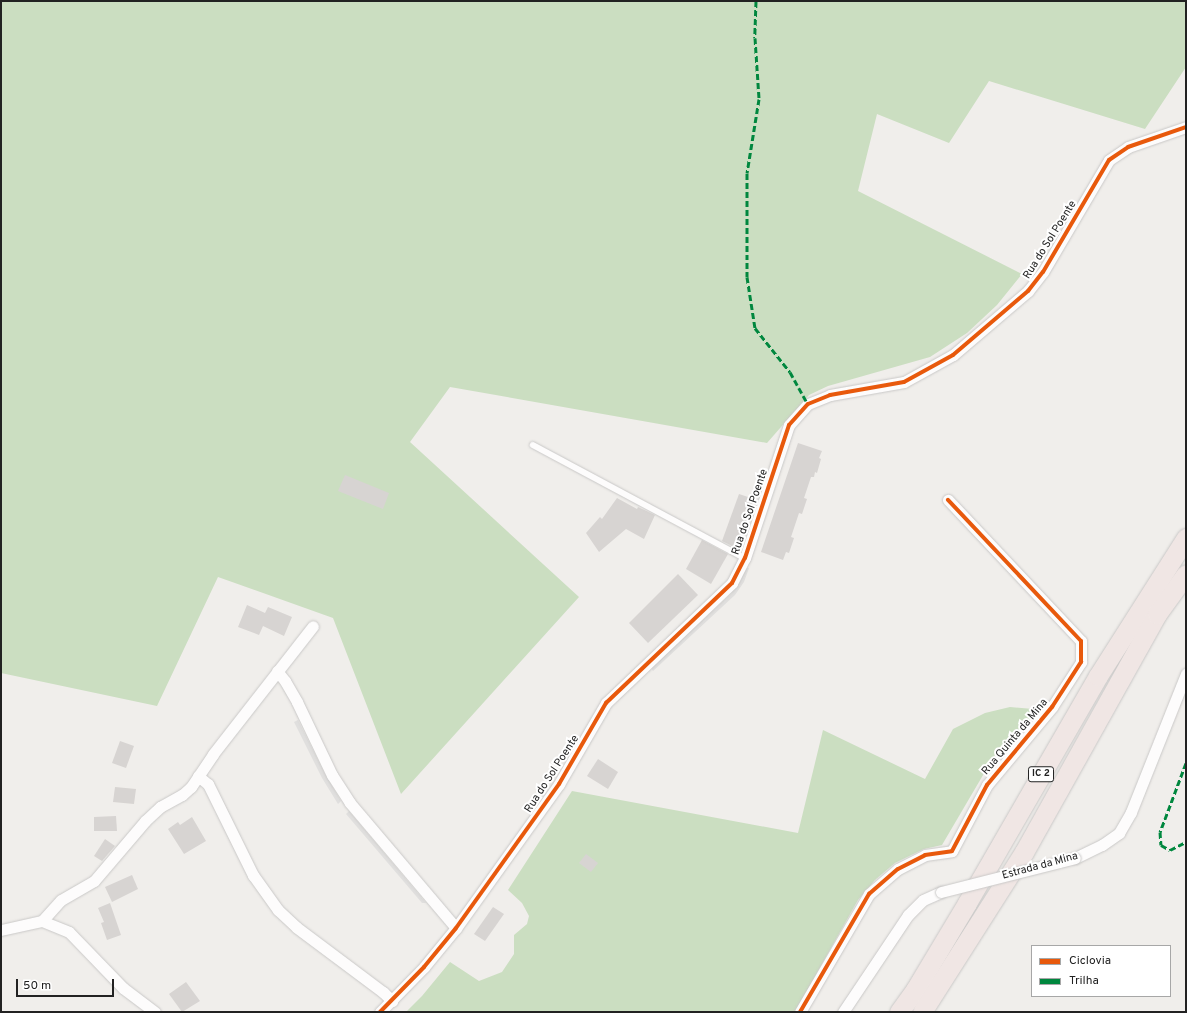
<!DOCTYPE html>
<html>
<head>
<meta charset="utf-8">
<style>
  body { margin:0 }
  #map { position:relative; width:1187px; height:1013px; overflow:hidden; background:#f0eeeb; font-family:Overpass,sans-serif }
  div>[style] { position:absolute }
  .forest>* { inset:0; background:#cbdec1 }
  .parking>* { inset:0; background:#e0dfde }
  .building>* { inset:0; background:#d7d4d2 }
  .roads { filter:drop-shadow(0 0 1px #c9c8c7) drop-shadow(0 0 1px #c9c8c7) }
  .service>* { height:5.5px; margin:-2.75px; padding:0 2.75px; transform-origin:2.75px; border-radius:2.75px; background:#fdfcfc }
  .minor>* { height:11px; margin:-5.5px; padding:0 5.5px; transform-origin:5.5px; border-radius:5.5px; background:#fdfcfc }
  .trunk>* { height:19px; margin:-9.5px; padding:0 9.5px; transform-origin:9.5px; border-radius:9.5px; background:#f0e6e4 }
  .bridges { filter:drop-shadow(0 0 1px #c9c8c7) drop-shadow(0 0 1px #c9c8c7) }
  .minor-bridge>* { height:11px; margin:-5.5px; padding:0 5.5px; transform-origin:5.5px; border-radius:5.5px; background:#fdfcfc }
  .quiet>* { height:3px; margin-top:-1.5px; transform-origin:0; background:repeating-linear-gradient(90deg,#00873e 0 6px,transparent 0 9px) }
  .cycleway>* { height:4px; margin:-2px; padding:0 2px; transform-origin:2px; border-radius:2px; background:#e8590c }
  span { translate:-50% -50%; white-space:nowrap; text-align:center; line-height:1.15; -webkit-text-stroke:4px #fff; paint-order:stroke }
  .shield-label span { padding:1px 3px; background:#fff; border:1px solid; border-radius:3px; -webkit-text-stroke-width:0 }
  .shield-label { font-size:10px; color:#222; font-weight:700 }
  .street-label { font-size:11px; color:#222 }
  .frame { position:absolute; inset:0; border:2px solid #222; pointer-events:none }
  .legend { position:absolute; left:1031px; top:945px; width:140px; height:52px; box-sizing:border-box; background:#fff; border:1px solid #a7a7a7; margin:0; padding:5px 7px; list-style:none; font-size:12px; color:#222 }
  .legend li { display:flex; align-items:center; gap:8px; height:20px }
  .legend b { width:20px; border:1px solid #a7a7a7 }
  .scale { position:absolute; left:16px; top:979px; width:98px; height:18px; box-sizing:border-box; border:2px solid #222; border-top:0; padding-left:5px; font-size:12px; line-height:14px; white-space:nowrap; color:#222; -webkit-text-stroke:3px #fff; paint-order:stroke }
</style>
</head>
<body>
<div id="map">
  <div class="forest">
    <div style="clip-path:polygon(1px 1px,1186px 1px,1186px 67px,1145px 129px,989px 81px,949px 143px,877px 114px,858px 191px,1022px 274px,997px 305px,967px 333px,930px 357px,828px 386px,809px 395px,767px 443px,450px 387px,410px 442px,579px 597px,401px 794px,333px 618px,218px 577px,157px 706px,1px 673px)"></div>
    <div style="clip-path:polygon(1010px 707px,1033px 709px,1036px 714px,996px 753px,942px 845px,924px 849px,895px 863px,875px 880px,858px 900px,795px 1012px,406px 1012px,422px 996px,450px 962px,479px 981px,502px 972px,514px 954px,514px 935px,527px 924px,529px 916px,522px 903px,508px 890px,572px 791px,798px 833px,823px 730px,925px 779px,953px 729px,985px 713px)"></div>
  </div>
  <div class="parking">
    <div style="clip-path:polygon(745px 568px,749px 568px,744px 582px,735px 595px,653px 671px,651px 668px,731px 594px,741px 580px)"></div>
    <div style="clip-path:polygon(298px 720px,324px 772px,341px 801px,338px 804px,322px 778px,294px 722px)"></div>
    <div style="clip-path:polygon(349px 811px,426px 903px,422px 903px,346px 814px)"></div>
  </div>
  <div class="building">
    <div style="clip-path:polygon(798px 443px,822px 451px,819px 458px,821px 459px,817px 473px,815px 472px,814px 477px,811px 477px,804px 498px,807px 499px,802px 514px,799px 513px,791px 537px,794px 538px,789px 553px,786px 552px,783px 560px,761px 552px)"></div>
    <div style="clip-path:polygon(345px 475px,389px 493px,383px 509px,338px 491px)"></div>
    <div style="clip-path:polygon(739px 494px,754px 499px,738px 549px,722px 541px)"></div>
    <div style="clip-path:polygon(617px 498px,637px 509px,638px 507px,655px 515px,644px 539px,626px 529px,599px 552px,586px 533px,600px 517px,602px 519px)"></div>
    <div style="clip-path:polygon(702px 540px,728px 554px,711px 584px,686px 569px)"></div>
    <div style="clip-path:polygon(678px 574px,698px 595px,648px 643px,629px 623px)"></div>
    <div style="clip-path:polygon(247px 605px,265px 613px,268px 607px,292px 617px,284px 636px,263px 626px,259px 635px,238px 627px)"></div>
    <div style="clip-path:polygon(120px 741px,134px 746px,126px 768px,112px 763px)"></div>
    <div style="clip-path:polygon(598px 759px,618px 772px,608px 789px,587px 776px)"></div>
    <div style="clip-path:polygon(115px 787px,136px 789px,134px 804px,113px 802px)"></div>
    <div style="clip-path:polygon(116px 816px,117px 831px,94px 831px,94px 817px)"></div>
    <div style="clip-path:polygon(192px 817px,206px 841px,184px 854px,168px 829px,178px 822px,180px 825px)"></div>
    <div style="clip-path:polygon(105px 839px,115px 846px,102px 861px,94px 856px)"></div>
    <div style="clip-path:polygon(586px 854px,598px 863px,591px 872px,579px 863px)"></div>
    <div style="clip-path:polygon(132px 875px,138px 889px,112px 902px,105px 887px)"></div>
    <div style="clip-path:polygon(110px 903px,121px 935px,107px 940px,101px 923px,104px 922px,98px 908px)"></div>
    <div style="clip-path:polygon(493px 907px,504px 914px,485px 941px,474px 934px)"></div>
    <div style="clip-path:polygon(186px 982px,200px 1001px,182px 1012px,169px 994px)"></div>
  </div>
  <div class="roads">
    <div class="service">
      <div style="left:533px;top:445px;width:240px;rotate:28.1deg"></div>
    </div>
    <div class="minor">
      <div style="left:277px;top:671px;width:13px;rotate:51deg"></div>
      <div style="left:285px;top:681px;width:24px;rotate:60deg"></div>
      <div style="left:297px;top:702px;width:81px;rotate:64.4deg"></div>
      <div style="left:332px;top:775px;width:33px;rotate:57deg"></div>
      <div style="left:350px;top:803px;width:164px;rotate:49.7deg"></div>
      <div style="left:198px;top:776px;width:13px;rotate:39deg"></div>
      <div style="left:208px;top:784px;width:102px;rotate:63.7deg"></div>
      <div style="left:253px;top:875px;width:43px;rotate:54.5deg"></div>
      <div style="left:278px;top:910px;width:25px;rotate:43deg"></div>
      <div style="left:296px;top:927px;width:109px;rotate:36.8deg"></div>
      <div style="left:383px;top:992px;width:13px;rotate:45deg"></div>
      <div style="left:1075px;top:858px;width:30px;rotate:-26deg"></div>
      <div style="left:1102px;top:845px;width:21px;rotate:-35deg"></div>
      <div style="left:1119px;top:833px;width:24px;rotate:-60deg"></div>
      <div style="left:1131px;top:812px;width:149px;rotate:-68.3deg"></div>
      <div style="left:42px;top:921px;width:28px;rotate:-48deg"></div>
      <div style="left:61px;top:900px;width:38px;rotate:-30deg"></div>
      <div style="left:94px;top:881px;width:79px;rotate:-49.6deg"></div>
      <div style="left:145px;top:821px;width:21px;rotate:-43deg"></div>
      <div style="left:160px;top:807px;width:25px;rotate:-29deg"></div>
      <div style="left:182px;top:795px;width:12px;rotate:-42deg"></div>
      <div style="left:191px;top:787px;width:40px;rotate:-56deg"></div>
      <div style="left:213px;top:754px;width:162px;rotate:-52deg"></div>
      <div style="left:1px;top:930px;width:42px;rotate:-12.4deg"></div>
      <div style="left:42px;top:921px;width:29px;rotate:22deg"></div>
      <div style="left:69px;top:932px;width:78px;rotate:46deg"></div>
      <div style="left:123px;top:988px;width:40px;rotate:37deg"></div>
      <div style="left:380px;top:1012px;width:63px;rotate:-45.6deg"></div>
      <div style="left:424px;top:967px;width:50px;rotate:-50.6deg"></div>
      <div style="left:456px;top:928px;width:177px;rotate:-54.4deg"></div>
      <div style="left:559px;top:784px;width:94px;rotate:-59.9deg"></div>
      <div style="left:606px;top:703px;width:174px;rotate:-43.6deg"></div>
      <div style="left:732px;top:583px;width:28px;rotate:-63deg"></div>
      <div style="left:745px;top:558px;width:140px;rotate:-71.7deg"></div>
      <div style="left:789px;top:425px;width:28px;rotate:-48deg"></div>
      <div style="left:808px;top:404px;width:24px;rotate:-22deg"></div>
      <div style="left:830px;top:395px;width:75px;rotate:-10deg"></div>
      <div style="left:904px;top:382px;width:56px;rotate:-28.9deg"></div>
      <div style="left:953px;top:355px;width:99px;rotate:-40.5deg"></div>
      <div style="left:1028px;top:291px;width:24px;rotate:-52deg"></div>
      <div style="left:1043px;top:272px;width:130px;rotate:-59.5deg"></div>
      <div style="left:1109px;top:160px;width:23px;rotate:-34deg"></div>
      <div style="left:1128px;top:147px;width:61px;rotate:-19deg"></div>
      <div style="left:800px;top:1012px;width:137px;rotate:-59.7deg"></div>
      <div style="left:869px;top:894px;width:38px;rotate:-41deg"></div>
      <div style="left:898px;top:869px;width:30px;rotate:-27deg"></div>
      <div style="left:925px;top:855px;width:27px;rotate:-8deg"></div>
      <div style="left:952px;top:851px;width:75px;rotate:-62.1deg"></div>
      <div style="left:987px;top:785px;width:102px;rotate:-50.2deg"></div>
      <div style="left:1052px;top:707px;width:54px;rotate:-57.2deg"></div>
      <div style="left:1081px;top:662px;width:21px;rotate:-90deg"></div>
      <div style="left:1081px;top:641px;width:194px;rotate:-133.3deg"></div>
      <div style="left:843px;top:1012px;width:117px;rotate:-56.2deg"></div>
      <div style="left:908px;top:915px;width:21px;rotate:-45deg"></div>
      <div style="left:923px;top:900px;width:20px;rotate:-24deg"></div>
    </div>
    <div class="trunk">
      <div style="left:899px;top:1012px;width:27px;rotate:-54deg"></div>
      <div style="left:915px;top:990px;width:101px;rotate:-59.1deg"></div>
      <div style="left:967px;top:903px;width:262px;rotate:-60deg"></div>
      <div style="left:1098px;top:676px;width:164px;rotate:-57.5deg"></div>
      <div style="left:922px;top:1012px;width:190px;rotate:-57.5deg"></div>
      <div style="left:1024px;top:852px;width:273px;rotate:-60.8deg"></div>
      <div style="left:1157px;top:614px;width:49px;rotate:-54.1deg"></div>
    </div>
  </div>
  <div class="bridges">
    <div class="minor-bridge">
      <div style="left:941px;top:892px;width:138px;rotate:-14.2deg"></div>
    </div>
  </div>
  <div class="quiet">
    <div style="left:756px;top:1px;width:37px;rotate:92deg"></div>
    <div style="left:755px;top:38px;width:61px;rotate:86.2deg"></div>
    <div style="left:759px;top:99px;width:75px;rotate:99.2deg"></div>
    <div style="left:747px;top:173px;width:104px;rotate:90deg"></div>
    <div style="left:747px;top:277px;width:52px;rotate:81.1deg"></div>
    <div style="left:755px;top:328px;width:56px;rotate:51.5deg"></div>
    <div style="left:790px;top:372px;width:37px;rotate:61deg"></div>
    <div style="left:1186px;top:763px;width:74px;rotate:110.6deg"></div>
    <div style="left:1160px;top:832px;width:13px;rotate:86deg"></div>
    <div style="left:1161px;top:845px;width:10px;rotate:29deg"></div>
    <div style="left:1170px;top:850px;width:18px;rotate:-27deg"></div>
  </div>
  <div class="cycleway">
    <div style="left:380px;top:1012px;width:63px;rotate:-45.6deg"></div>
    <div style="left:424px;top:967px;width:50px;rotate:-50.6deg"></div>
    <div style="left:456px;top:928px;width:177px;rotate:-54.4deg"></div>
    <div style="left:559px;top:784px;width:94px;rotate:-59.9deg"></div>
    <div style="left:606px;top:703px;width:174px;rotate:-43.6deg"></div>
    <div style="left:732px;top:583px;width:28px;rotate:-63deg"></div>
    <div style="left:745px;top:558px;width:140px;rotate:-71.7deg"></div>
    <div style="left:789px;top:425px;width:28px;rotate:-48deg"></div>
    <div style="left:808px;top:404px;width:24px;rotate:-22deg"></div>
    <div style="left:830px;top:395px;width:75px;rotate:-10deg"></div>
    <div style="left:904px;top:382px;width:56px;rotate:-28.9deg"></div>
    <div style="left:953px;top:355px;width:99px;rotate:-40.5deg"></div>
    <div style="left:1028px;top:291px;width:24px;rotate:-52deg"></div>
    <div style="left:1043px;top:272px;width:130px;rotate:-59.5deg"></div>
    <div style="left:1109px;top:160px;width:23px;rotate:-34deg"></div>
    <div style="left:1128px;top:147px;width:61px;rotate:-19deg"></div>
    <div style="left:800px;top:1012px;width:137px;rotate:-59.7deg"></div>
    <div style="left:869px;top:894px;width:38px;rotate:-41deg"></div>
    <div style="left:898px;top:869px;width:30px;rotate:-27deg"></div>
    <div style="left:925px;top:855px;width:27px;rotate:-8deg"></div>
    <div style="left:952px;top:851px;width:75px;rotate:-62.1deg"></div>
    <div style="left:987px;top:785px;width:102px;rotate:-50.2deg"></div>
    <div style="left:1052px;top:707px;width:54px;rotate:-57.2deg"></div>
    <div style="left:1081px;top:662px;width:21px;rotate:-90deg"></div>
    <div style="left:1081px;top:641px;width:194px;rotate:-133.3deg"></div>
  </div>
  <div class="shield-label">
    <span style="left:1041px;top:774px">IC 2</span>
  </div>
  <div class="street-label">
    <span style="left:1050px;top:240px;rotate:-58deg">Rua do Sol Poente</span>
    <span style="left:750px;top:512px;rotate:-71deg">Rua do Sol Poente</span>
    <span style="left:1015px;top:737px;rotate:-50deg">Rua Quinta da Mina</span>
    <span style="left:552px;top:774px;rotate:-57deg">Rua do Sol Poente</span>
    <span style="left:1040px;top:866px;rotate:-15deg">Estrada da Mina</span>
  </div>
  <div class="frame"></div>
  <ul class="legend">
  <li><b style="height:5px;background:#e8590c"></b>Ciclovia</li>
  <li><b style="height:5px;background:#00873e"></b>Trilha</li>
  </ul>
  <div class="scale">50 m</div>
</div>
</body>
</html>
